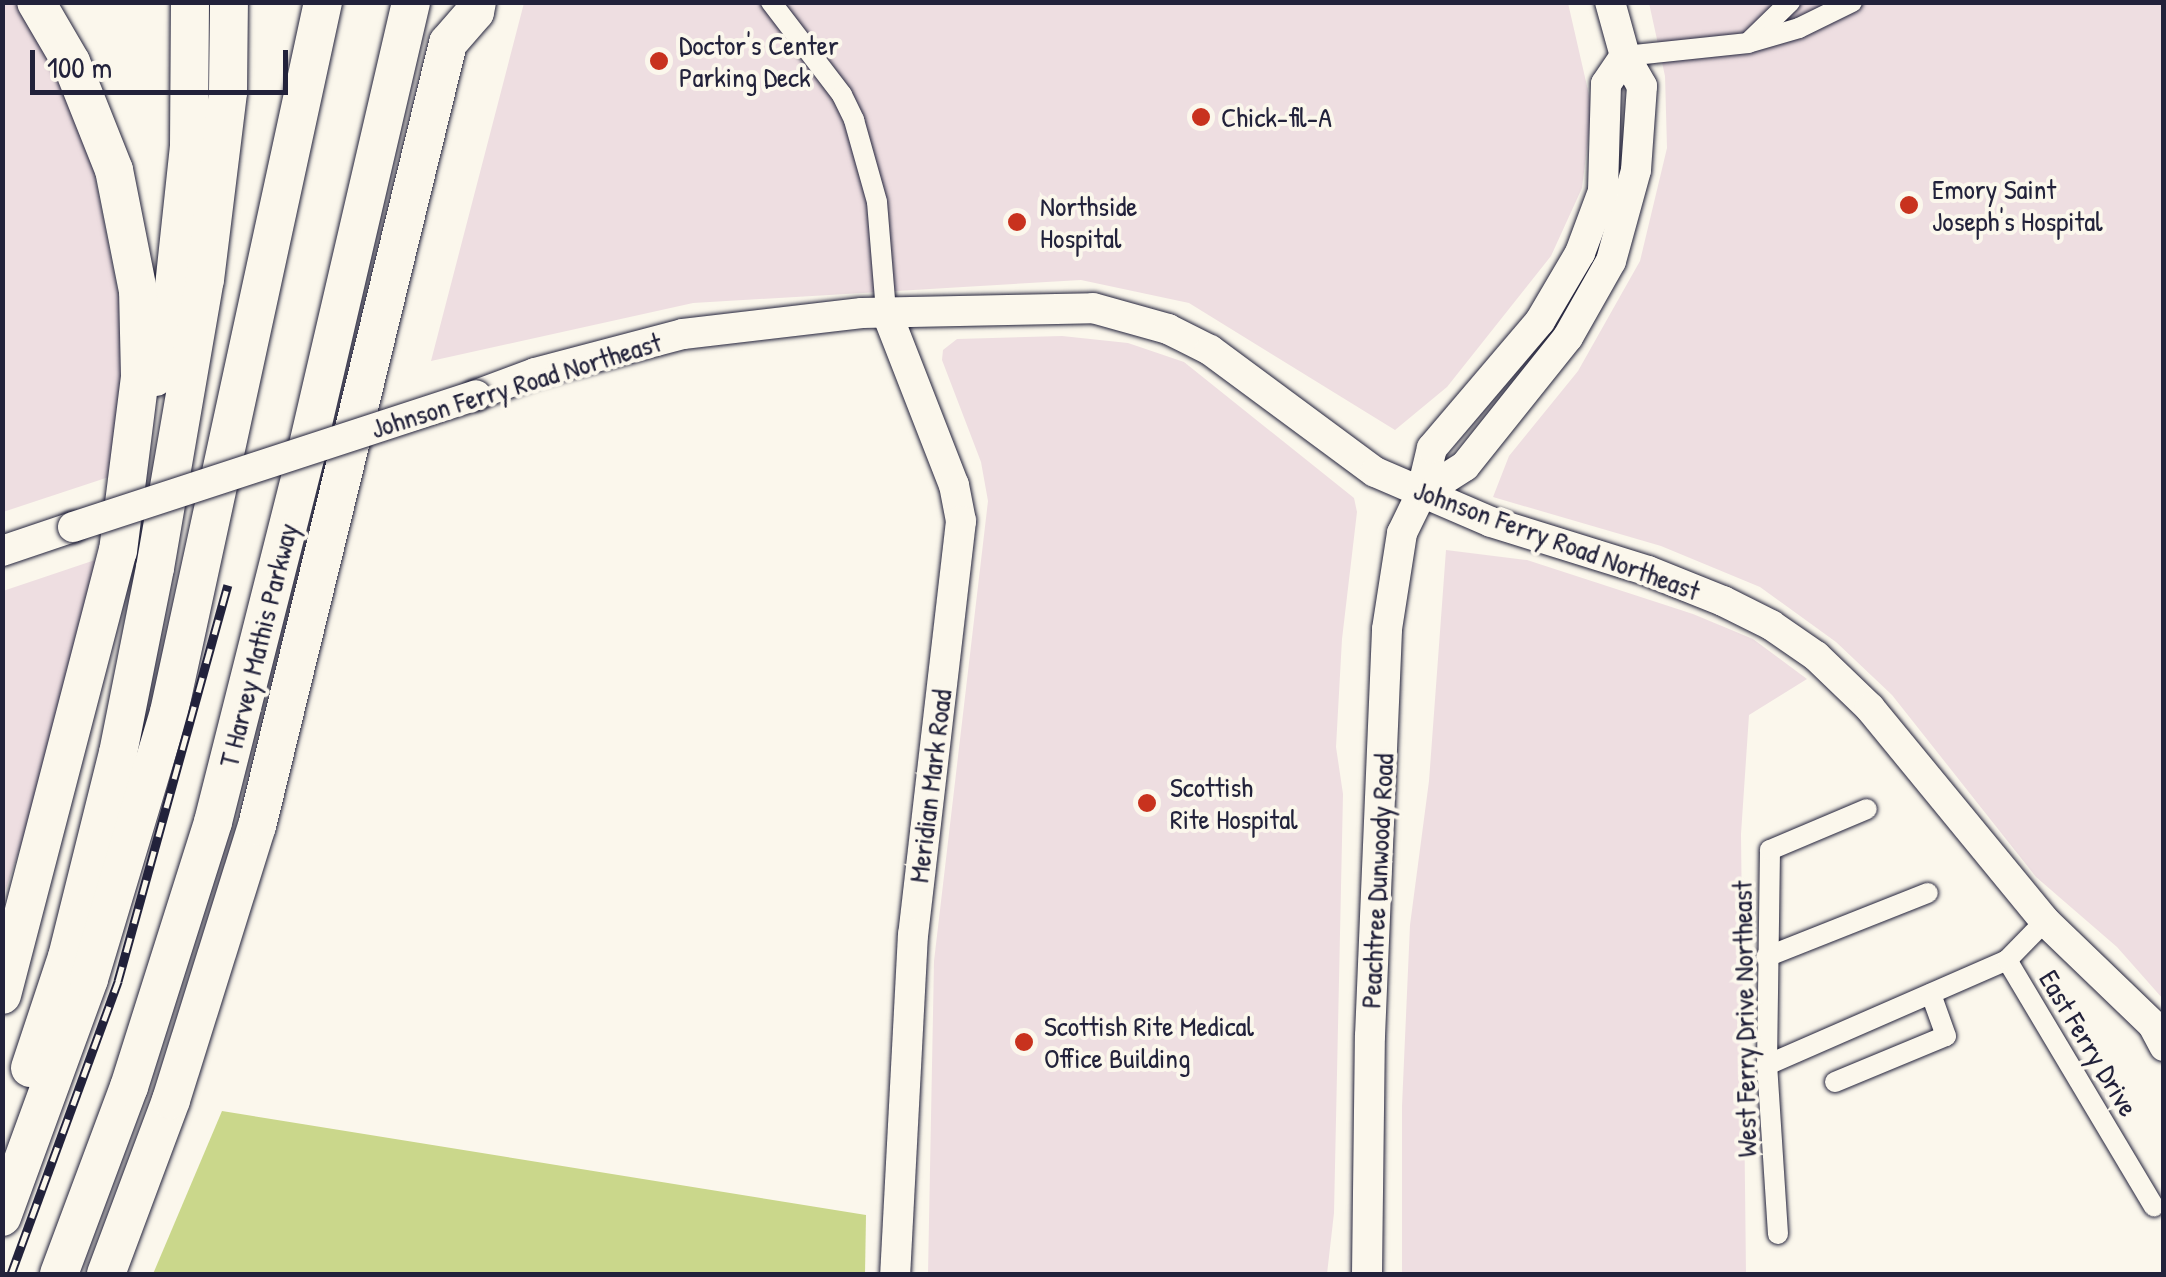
<!DOCTYPE html>
<html>
<head>
<meta charset="utf-8">
<style>
  body { margin:0 }
  #map { position:relative; width:2166px; height:1277px; overflow:hidden; background:#fbf7ec; font-family:"Patrick Hand",sans-serif }
  div>[style] { position:absolute }
  .built>* { inset:0; background:#eedee1 }
  .green>* { inset:0; background:#cad78b }
  .roads { filter:drop-shadow(0 0 2px #22223b) drop-shadow(0 0 2px #22223b) }
  .street>* { height:20px; margin:-10px; padding:0 10px; transform-origin:10px; border-radius:10px; background:#fbf7ec }
  .secondary>* { height:30px; margin:-15px; padding:0 15px; transform-origin:15px; border-radius:15px; background:#fbf7ec }
  .highway>* { height:38px; margin:-19px; padding:0 19px; transform-origin:19px; border-radius:19px; background:#fbf7ec }
  .rail>* { height:9px; margin-top:-4.5px; transform-origin:0; background:repeating-linear-gradient(90deg,#fbf7ec 0 15px,#22223b 0 30px); box-sizing:border-box; border-block:2px solid #22223b }
  .bridges { filter:drop-shadow(0 0 2px #22223b) drop-shadow(0 0 2px #22223b) }
  .secondary-bridge>* { height:30px; margin:-15px; padding:0 15px; transform-origin:15px; border-radius:15px; background:#fbf7ec }
  .dots>* { width:28px; height:28px; translate:-50% -50%; box-sizing:border-box; border:5px solid #fbf7ec; border-radius:50% }
  span { translate:-50% -50%; white-space:nowrap; text-align:center; line-height:1.15; -webkit-text-stroke:8px #fbf7ec; paint-order:stroke }
  .poi-label { font-size:28px; color:#22223b }
  .left { translate:0 -50%; text-align:left }
  .street-label { font-size:28px; color:#22223b }
  .frame { position:absolute; inset:0; border:5px solid #22223b; pointer-events:none }
  .scale { position:absolute; left:30px; top:50px; width:258px; height:45px; box-sizing:border-box; border:5px solid #22223b; border-top:0; padding-left:12px; font-size:30px; line-height:35px; white-space:nowrap; color:#22223b; -webkit-text-stroke:8px #fbf7ec; paint-order:stroke }
</style>
</head>
<body>
<div id="map">
  <div class="built">
    <div style="clip-path:polygon(2px 3px,16px 3px,38px 32px,91px 157px,121px 308px,127px 471px,3px 512px)"></div>
    <div style="clip-path:polygon(524px 3px,1568px 3px,1592px 108px,1582px 188px,1551px 256px,1447px 387px,1395px 430px,1189px 303px,1081px 280px,693px 303px,431px 361px)"></div>
    <div style="clip-path:polygon(1649px 3px,2163px 3px,2163px 999px,2117px 947px,2036px 877px,1892px 695px,1836px 642px,1760px 587px,1661px 546px,1493px 497px,1509px 456px,1578px 371px,1640px 261px,1667px 148px,1665px 76px)"></div>
    <div style="clip-path:polygon(1062px 336px,1128px 343px,1184px 362px,1354px 498px,1357px 512px,1342px 639px,1336px 747px,1343px 794px,1334px 1213px,1327px 1274px,928px 1274px,934px 961px,988px 501px,981px 462px,942px 360px,943px 350px,957px 339px)"></div>
    <div style="clip-path:polygon(1446px 550px,1527px 560px,1693px 614px,1753px 639px,1807px 679px,1749px 715px,1741px 834px,1746px 1274px,1402px 1274px,1402px 1106px,1410px 925px,1429px 781px)"></div>
    <div style="clip-path:polygon(107px 556px,77px 684px,3px 897px,3px 591px)"></div>
  </div>
  <div class="green">
    <div style="clip-path:polygon(222px 1111px,866px 1215px,865px 1274px,153px 1274px)"></div>
  </div>
  <div class="roads">
    <div class="street">
      <div style="left:771px;top:2px;width:117px;rotate:52.6deg"></div>
      <div style="left:842px;top:95px;width:28px;rotate:64deg"></div>
      <div style="left:854px;top:120px;width:85px;rotate:74.3deg"></div>
      <div style="left:877px;top:202px;width:109px;rotate:85.3deg"></div>
      <div style="left:1750px;top:41px;width:56px;rotate:-44.3deg"></div>
      <div style="left:1625px;top:56px;width:124px;rotate:-6deg"></div>
      <div style="left:1748px;top:43px;width:53px;rotate:-16.4deg"></div>
      <div style="left:1799px;top:28px;width:59px;rotate:-26.1deg"></div>
      <div style="left:1766px;top:957px;width:174px;rotate:-21.6deg"></div>
      <div style="left:2007px;top:960px;width:287px;rotate:59.2deg"></div>
      <div style="left:1767px;top:1065px;width:262px;rotate:-23.6deg"></div>
      <div style="left:2007px;top:960px;width:54px;rotate:-45.7deg"></div>
      <div style="left:1835px;top:1082px;width:120px;rotate:-22.5deg"></div>
      <div style="left:1946px;top:1036px;width:45px;rotate:-109.7deg"></div>
      <div style="left:1778px;top:1234px;width:169px;rotate:-93.7deg"></div>
      <div style="left:1767px;top:1065px;width:215px;rotate:-89.2deg"></div>
      <div style="left:1770px;top:850px;width:105px;rotate:-22.9deg"></div>
    </div>
    <div class="secondary">
      <div style="left:886px;top:311px;width:187px;rotate:68.7deg"></div>
      <div style="left:954px;top:485px;width:37px;rotate:79deg"></div>
      <div style="left:961px;top:521px;width:416px;rotate:96.6deg"></div>
      <div style="left:913px;top:934px;width:340px;rotate:93deg"></div>
      <div style="left:476px;top:395px;width:63px;rotate:-20.4deg"></div>
      <div style="left:535px;top:373px;width:153px;rotate:-14.8deg"></div>
      <div style="left:683px;top:334px;width:180px;rotate:-6.7deg"></div>
      <div style="left:862px;top:313px;width:231px;rotate:-1.2deg"></div>
      <div style="left:1093px;top:308px;width:78px;rotate:15.6deg"></div>
      <div style="left:1168px;top:329px;width:47px;rotate:26.6deg"></div>
      <div style="left:1210px;top:350px;width:205px;rotate:36.5deg"></div>
      <div style="left:1375px;top:472px;width:126px;rotate:23.3deg"></div>
      <div style="left:1491px;top:522px;width:164px;rotate:17.3deg"></div>
      <div style="left:1648px;top:571px;width:81px;rotate:21.8deg"></div>
      <div style="left:1723px;top:601px;width:54px;rotate:26.6deg"></div>
      <div style="left:1771px;top:625px;width:55px;rotate:34.6deg"></div>
      <div style="left:1816px;top:656px;width:75px;rotate:43.9deg"></div>
      <div style="left:1870px;top:708px;width:276px;rotate:50.6deg"></div>
      <div style="left:2045px;top:921px;width:150px;rotate:43.9deg"></div>
      <div style="left:2153px;top:1025px;width:24px;rotate:62deg"></div>
      <div style="left:1421px;top:494px;width:52px;rotate:-32.5deg"></div>
      <div style="left:1465px;top:466px;width:165px;rotate:-51.4deg"></div>
      <div style="left:1568px;top:337px;width:87px;rotate:-60.5deg"></div>
      <div style="left:1611px;top:261px;width:94px;rotate:-74.6deg"></div>
      <div style="left:1636px;top:170px;width:84px;rotate:-85.9deg"></div>
      <div style="left:1642px;top:86px;width:34px;rotate:-120deg"></div>
      <div style="left:1625px;top:56px;width:56px;rotate:-105.5deg"></div>
      <div style="left:2px;top:551px;width:75px;rotate:-18.7deg"></div>
      <div style="left:1367px;top:1274px;width:238px;rotate:-89.3deg"></div>
      <div style="left:1370px;top:1036px;width:407px;rotate:-87.6deg"></div>
      <div style="left:1387px;top:629px;width:97px;rotate:-81.1deg"></div>
      <div style="left:1402px;top:533px;width:43px;rotate:-64deg"></div>
      <div style="left:1421px;top:494px;width:47px;rotate:-76.6deg"></div>
      <div style="left:1432px;top:448px;width:167px;rotate:-49.6deg"></div>
      <div style="left:1540px;top:321px;width:79px;rotate:-59.5deg"></div>
      <div style="left:1580px;top:253px;width:66px;rotate:-69.6deg"></div>
      <div style="left:1603px;top:191px;width:107px;rotate:-88.4deg"></div>
      <div style="left:1606px;top:84px;width:34px;rotate:-56deg"></div>
    </div>
    <div class="highway">
      <div style="left:155px;top:377px;width:74px;rotate:-76.7deg"></div>
      <div style="left:172px;top:305px;width:161px;rotate:-83.9deg"></div>
      <div style="left:189px;top:145px;width:143px;rotate:-89.6deg"></div>
      <div style="left:2px;top:995px;width:459px;rotate:-75.4deg"></div>
      <div style="left:118px;top:551px;width:175px;rotate:-82.8deg"></div>
      <div style="left:140px;top:377px;width:86px;rotate:-91.3deg"></div>
      <div style="left:138px;top:291px;width:123px;rotate:-101.2deg"></div>
      <div style="left:114px;top:170px;width:116px;rotate:-111.7deg"></div>
      <div style="left:71px;top:62px;width:69px;rotate:-120.3deg"></div>
      <div style="left:30px;top:1068px;width:117px;rotate:-71.6deg"></div>
      <div style="left:67px;top:957px;width:210px;rotate:-76deg"></div>
      <div style="left:118px;top:753px;width:189px;rotate:-78.7deg"></div>
      <div style="left:155px;top:568px;width:292px;rotate:-80.2deg"></div>
      <div style="left:205px;top:280px;width:189px;rotate:-83deg"></div>
      <div style="left:228px;top:92px;width:90px;rotate:-89.4deg"></div>
      <div style="left:2px;top:1217px;width:253px;rotate:-69.9deg"></div>
      <div style="left:89px;top:979px;width:279px;rotate:-73.3deg"></div>
      <div style="left:169px;top:712px;width:727px;rotate:-77.76deg"></div>
      <div style="left:59px;top:1274px;width:200px;rotate:-69.5deg"></div>
      <div style="left:129px;top:1087px;width:278px;rotate:-72.4deg"></div>
      <div style="left:213px;top:822px;width:375px;rotate:-75.8deg"></div>
      <div style="left:305px;top:458px;width:468px;rotate:-76.9deg"></div>
      <div style="left:106px;top:1274px;width:186px;rotate:-69.5deg"></div>
      <div style="left:171px;top:1100px;width:287px;rotate:-72.6deg"></div>
      <div style="left:257px;top:826px;width:806px;rotate:-76.29deg"></div>
      <div style="left:448px;top:43px;width:41px;rotate:-48.9deg"></div>
      <div style="left:475px;top:12px;width:10px;rotate:-79deg"></div>
    </div>
  </div>
  <div class="rail">
    <div style="left:11px;top:1274px;width:312px;rotate:-69.9deg"></div>
    <div style="left:118px;top:981px;width:411px;rotate:-74.5deg"></div>
  </div>
  <div class="bridges">
    <div class="secondary-bridge">
      <div style="left:73px;top:527px;width:424px;rotate:-18.1deg"></div>
    </div>
  </div>
  <div class="dots">
    <div style="left:659px;top:61px;background:#c8321e"></div>
    <div style="left:1201px;top:117px;background:#c8321e"></div>
    <div style="left:1909px;top:205px;background:#c8321e"></div>
    <div style="left:1017px;top:222px;background:#c8321e"></div>
    <div style="left:1147px;top:803px;background:#c8321e"></div>
    <div style="left:1024px;top:1042px;background:#c8321e"></div>
  </div>
  <div class="poi-label">
    <span class="left" style="left:679px;top:61px">Doctor's Center<br>Parking Deck</span>
    <span class="left" style="left:1221px;top:117px">Chick-fil-A</span>
    <span class="left" style="left:1932px;top:205px">Emory Saint<br>Joseph's Hospital</span>
    <span class="left" style="left:1040px;top:222px">Northside<br>Hospital</span>
    <span class="left" style="left:1170px;top:803px">Scottish<br>Rite Hospital</span>
    <span class="left" style="left:1044px;top:1042px">Scottish Rite Medical<br>Office Building</span>
  </div>
  <div class="street-label">
    <span style="left:516px;top:385px;rotate:-17deg">Johnson Ferry Road Northeast</span>
    <span style="left:1557px;top:540px;rotate:20deg">Johnson Ferry Road Northeast</span>
    <span style="left:258px;top:645px;rotate:-76deg">T Harvey Mathis Parkway</span>
    <span style="left:930px;top:786px;rotate:-83deg">Meridian Mark Road</span>
    <span style="left:1377px;top:881px;rotate:-87deg">Peachtree Dunwoody Road</span>
    <span style="left:1744px;top:1019px;rotate:-91deg">West Ferry Drive Northeast</span>
    <span style="left:2089px;top:1043px;rotate:59deg">East Ferry Drive</span>
  </div>
  <div class="frame"></div>
  <div class="scale">100 m</div>
</div>
</body>
</html>
